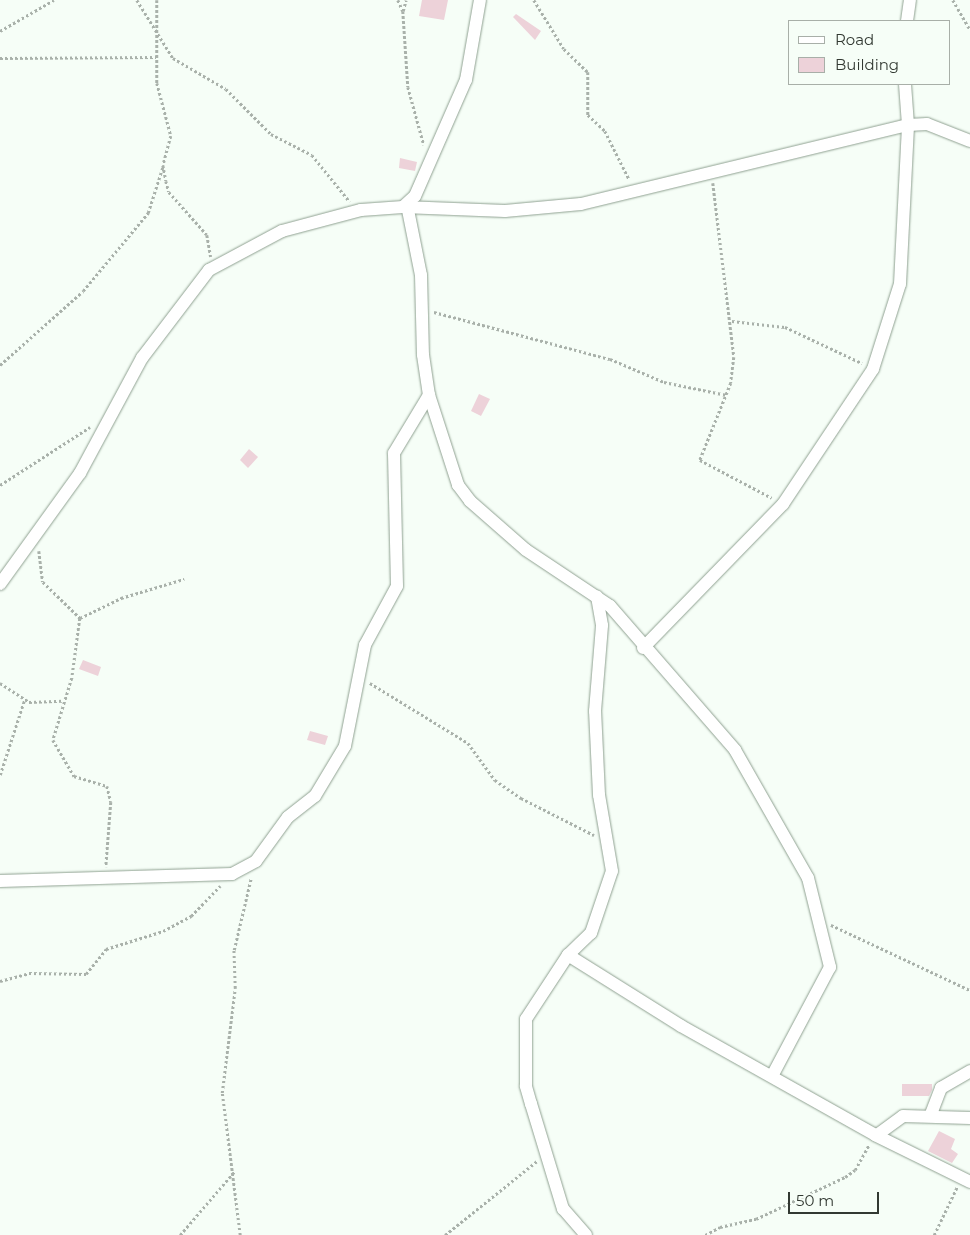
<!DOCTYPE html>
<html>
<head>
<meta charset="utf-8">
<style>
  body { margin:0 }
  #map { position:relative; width:970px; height:1235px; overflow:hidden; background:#f6fef7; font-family:Montserrat,sans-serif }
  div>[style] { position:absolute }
  .building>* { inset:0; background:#edd2d9 }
  .path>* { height:2.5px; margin-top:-1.25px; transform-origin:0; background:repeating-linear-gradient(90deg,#a9b1aa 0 2.5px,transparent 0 5px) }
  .roads { filter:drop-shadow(0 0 1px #8fa191) drop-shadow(0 0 1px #8fa191) }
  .minor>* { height:12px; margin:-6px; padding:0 6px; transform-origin:6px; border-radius:6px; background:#fff }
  span { translate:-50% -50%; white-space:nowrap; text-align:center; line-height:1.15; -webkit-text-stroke:4.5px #f6fef7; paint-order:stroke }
  .legend { position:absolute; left:788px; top:20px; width:162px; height:65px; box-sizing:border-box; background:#f6fef7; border:1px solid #a8afa8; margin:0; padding:6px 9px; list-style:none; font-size:15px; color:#323932 }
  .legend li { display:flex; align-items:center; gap:10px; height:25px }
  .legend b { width:25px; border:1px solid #a8afa8 }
  .scale { position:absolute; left:788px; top:1192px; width:91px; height:22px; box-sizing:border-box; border:2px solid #323932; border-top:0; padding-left:6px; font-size:15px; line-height:18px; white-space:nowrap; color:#323932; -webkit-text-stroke:4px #f6fef7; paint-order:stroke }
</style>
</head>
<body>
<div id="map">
  <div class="building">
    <div style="clip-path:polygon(422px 0,448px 0,444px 20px,419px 16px)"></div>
    <div style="clip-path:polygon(516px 14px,541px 31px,535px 40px,513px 17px)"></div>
    <div style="clip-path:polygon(400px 158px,417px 162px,415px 171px,399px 168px)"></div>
    <div style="clip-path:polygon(479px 394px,490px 399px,481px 416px,471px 411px)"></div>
    <div style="clip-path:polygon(249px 449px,258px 457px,248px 468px,240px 460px)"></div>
    <div style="clip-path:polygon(83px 660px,101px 667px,98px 676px,79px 669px)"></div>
    <div style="clip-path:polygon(310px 731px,328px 736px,325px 745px,307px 740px)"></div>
    <div style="clip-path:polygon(902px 1084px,932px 1084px,932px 1090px,929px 1096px,902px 1096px)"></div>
    <div style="clip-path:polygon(939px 1131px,955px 1139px,951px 1149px,958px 1154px,952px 1163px,928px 1151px)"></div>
  </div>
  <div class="path">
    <div style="left:137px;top:0;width:68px;rotate:58.2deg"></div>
    <div style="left:173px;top:58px;width:61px;rotate:30.3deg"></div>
    <div style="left:226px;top:89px;width:64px;rotate:45deg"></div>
    <div style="left:271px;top:134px;width:46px;rotate:27.1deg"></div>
    <div style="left:312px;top:155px;width:60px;rotate:51deg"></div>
    <div style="left:157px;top:0;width:83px;rotate:90deg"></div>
    <div style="left:157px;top:83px;width:55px;rotate:75.2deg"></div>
    <div style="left:171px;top:136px;width:30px;rotate:105deg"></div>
    <div style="left:163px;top:165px;width:16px;rotate:79deg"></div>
    <div style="left:166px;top:181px;width:11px;rotate:75deg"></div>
    <div style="left:169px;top:192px;width:57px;rotate:48.5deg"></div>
    <div style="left:207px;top:235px;width:22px;rotate:80deg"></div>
    <div style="left:398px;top:0;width:12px;rotate:66deg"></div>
    <div style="left:403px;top:11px;width:76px;rotate:86.2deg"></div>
    <div style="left:408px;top:87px;width:60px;rotate:74.6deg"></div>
    <div style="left:534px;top:0;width:57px;rotate:58.5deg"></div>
    <div style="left:564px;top:49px;width:33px;rotate:44deg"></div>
    <div style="left:588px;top:72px;width:43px;rotate:90deg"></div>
    <div style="left:588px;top:115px;width:23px;rotate:43deg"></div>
    <div style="left:605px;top:131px;width:54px;rotate:63.4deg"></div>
    <div style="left:953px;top:0;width:34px;rotate:60deg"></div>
    <div style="left:403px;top:11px;width:11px;rotate:-75deg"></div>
    <div style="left:0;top:31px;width:62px;rotate:-29.9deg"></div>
    <div style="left:0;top:58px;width:156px;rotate:-0.4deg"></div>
    <div style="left:713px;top:183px;width:175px;rotate:83.1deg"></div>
    <div style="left:734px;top:357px;width:26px;rotate:97deg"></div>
    <div style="left:731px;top:383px;width:83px;rotate:111.9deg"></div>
    <div style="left:700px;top:460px;width:81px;rotate:27.8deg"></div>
    <div style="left:434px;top:312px;width:182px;rotate:15deg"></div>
    <div style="left:610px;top:359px;width:59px;rotate:23.1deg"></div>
    <div style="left:664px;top:382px;width:64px;rotate:11.7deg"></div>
    <div style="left:732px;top:321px;width:53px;rotate:6.5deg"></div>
    <div style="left:785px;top:327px;width:85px;rotate:25.1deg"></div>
    <div style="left:0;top:365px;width:111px;rotate:-41.7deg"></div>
    <div style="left:83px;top:291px;width:102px;rotate:-50.2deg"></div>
    <div style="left:148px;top:213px;width:49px;rotate:-72.3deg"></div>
    <div style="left:0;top:485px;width:107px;rotate:-32.8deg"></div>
    <div style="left:39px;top:551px;width:31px;rotate:83deg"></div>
    <div style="left:43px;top:582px;width:52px;rotate:44.2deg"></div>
    <div style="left:80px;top:618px;width:61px;rotate:97.6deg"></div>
    <div style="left:72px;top:678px;width:65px;rotate:107deg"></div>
    <div style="left:53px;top:740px;width:42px;rotate:59.7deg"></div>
    <div style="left:74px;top:776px;width:34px;rotate:17deg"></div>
    <div style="left:107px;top:786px;width:16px;rotate:76deg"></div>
    <div style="left:111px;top:802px;width:65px;rotate:94.4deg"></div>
    <div style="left:80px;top:618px;width:46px;rotate:-26deg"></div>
    <div style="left:121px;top:598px;width:66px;rotate:-16.8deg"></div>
    <div style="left:0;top:683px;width:35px;rotate:33deg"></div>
    <div style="left:29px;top:702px;width:33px;rotate:-2deg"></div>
    <div style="left:370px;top:683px;width:115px;rotate:31.5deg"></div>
    <div style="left:468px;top:743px;width:46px;rotate:53.9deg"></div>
    <div style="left:495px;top:780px;width:32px;rotate:35deg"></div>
    <div style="left:521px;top:798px;width:82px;rotate:26.9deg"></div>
    <div style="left:0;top:775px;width:78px;rotate:-72deg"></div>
    <div style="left:831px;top:925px;width:153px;rotate:25.1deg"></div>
    <div style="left:0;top:981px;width:30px;rotate:-15deg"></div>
    <div style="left:29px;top:973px;width:57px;rotate:1deg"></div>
    <div style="left:86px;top:974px;width:32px;rotate:-51deg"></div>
    <div style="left:106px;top:949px;width:60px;rotate:-17.5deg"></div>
    <div style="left:163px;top:931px;width:32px;rotate:-28deg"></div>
    <div style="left:191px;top:916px;width:42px;rotate:-46deg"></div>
    <div style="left:180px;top:1235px;width:83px;rotate:-49.4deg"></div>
    <div style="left:240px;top:1235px;width:143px;rotate:-97.2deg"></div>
    <div style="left:222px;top:1093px;width:106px;rotate:-82.9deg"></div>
    <div style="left:235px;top:988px;width:38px;rotate:-92deg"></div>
    <div style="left:234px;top:950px;width:74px;rotate:-76.7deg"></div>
    <div style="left:445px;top:1235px;width:118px;rotate:-38.8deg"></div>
    <div style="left:705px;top:1235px;width:17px;rotate:-28deg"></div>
    <div style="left:720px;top:1227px;width:37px;rotate:-13deg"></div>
    <div style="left:756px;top:1219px;width:98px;rotate:-25.3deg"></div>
    <div style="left:845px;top:1177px;width:12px;rotate:-35deg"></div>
    <div style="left:855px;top:1170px;width:29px;rotate:-61deg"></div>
    <div style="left:934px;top:1235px;width:53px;rotate:-64.4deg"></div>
  </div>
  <div class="roads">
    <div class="minor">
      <div style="left:907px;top:21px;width:21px;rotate:-82deg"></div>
      <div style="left:403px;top:207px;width:102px;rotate:2.2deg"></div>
      <div style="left:505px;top:211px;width:76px;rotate:-5.3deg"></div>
      <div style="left:581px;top:204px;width:336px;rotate:-13.6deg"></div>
      <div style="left:908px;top:125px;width:19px;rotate:-3deg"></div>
      <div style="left:927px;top:124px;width:46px;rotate:21.6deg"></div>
      <div style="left:408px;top:210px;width:66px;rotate:78.7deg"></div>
      <div style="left:421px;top:275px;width:80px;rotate:88.6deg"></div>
      <div style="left:423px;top:355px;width:40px;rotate:81.5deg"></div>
      <div style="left:429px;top:395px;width:95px;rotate:72.1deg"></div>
      <div style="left:458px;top:485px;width:20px;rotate:53deg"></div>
      <div style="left:470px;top:501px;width:74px;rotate:41.2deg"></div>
      <div style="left:526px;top:550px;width:101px;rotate:33.7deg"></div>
      <div style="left:610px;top:606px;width:191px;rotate:49deg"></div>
      <div style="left:735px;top:750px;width:147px;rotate:60.3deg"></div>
      <div style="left:808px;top:878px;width:92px;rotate:76.1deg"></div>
      <div style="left:830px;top:967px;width:121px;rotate:118deg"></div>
      <div style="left:0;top:584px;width:137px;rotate:-54.2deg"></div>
      <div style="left:80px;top:473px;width:131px;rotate:-61.7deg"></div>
      <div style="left:142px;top:358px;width:111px;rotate:-52.7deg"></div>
      <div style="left:209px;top:270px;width:83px;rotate:-28.1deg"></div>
      <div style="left:282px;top:231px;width:82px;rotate:-14.9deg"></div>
      <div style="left:361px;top:210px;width:42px;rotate:-4.1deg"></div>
      <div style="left:403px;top:207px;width:16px;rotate:-43deg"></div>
      <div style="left:415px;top:196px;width:127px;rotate:-66.3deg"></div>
      <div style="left:466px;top:80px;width:81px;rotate:-80.1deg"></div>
      <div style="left:643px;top:648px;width:201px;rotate:-45.8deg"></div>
      <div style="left:783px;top:504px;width:162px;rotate:-56.3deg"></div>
      <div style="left:873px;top:369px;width:89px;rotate:-72.4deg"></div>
      <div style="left:900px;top:284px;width:159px;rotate:-87.1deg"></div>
      <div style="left:908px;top:125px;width:41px;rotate:-94.2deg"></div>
      <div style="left:0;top:881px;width:232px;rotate:-1.7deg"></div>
      <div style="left:232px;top:874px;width:27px;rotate:-28deg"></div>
      <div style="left:256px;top:861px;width:54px;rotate:-54deg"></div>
      <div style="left:288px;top:817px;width:34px;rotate:-38deg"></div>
      <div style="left:315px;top:796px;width:58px;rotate:-59deg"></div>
      <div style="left:345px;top:746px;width:103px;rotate:-78.8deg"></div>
      <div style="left:365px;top:645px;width:67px;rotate:-61.5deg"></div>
      <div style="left:397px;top:586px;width:133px;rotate:-91.3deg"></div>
      <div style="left:394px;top:453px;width:68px;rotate:-58.9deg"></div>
      <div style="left:568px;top:955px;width:133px;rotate:32.1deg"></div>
      <div style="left:681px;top:1026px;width:223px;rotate:29.3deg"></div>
      <div style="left:875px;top:1135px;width:106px;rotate:26.3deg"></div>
      <div style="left:931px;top:1114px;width:28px;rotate:-69deg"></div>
      <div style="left:941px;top:1088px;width:34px;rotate:-30deg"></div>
      <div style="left:877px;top:1135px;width:32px;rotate:-36deg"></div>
      <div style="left:903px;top:1116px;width:67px;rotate:1.7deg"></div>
      <div style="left:586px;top:1235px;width:35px;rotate:-131deg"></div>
      <div style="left:563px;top:1209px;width:110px;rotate:-106.9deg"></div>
      <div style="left:531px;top:1104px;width:19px;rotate:-106deg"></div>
      <div style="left:526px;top:1086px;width:67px;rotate:-90deg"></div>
      <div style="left:526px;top:1019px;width:77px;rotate:-56.7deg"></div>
      <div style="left:568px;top:955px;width:32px;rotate:-44deg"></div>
      <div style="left:591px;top:933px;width:65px;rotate:-71.3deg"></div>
      <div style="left:612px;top:871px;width:77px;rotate:-99.7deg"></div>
      <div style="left:599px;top:795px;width:84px;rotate:-92.7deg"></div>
      <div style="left:595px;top:711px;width:86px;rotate:-85.3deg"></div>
      <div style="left:602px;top:625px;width:29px;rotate:-100deg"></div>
    </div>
  </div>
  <ul class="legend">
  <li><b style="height:6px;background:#fff"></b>Road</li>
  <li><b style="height:14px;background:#edd2d9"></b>Building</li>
  </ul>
  <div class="scale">50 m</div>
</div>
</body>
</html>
